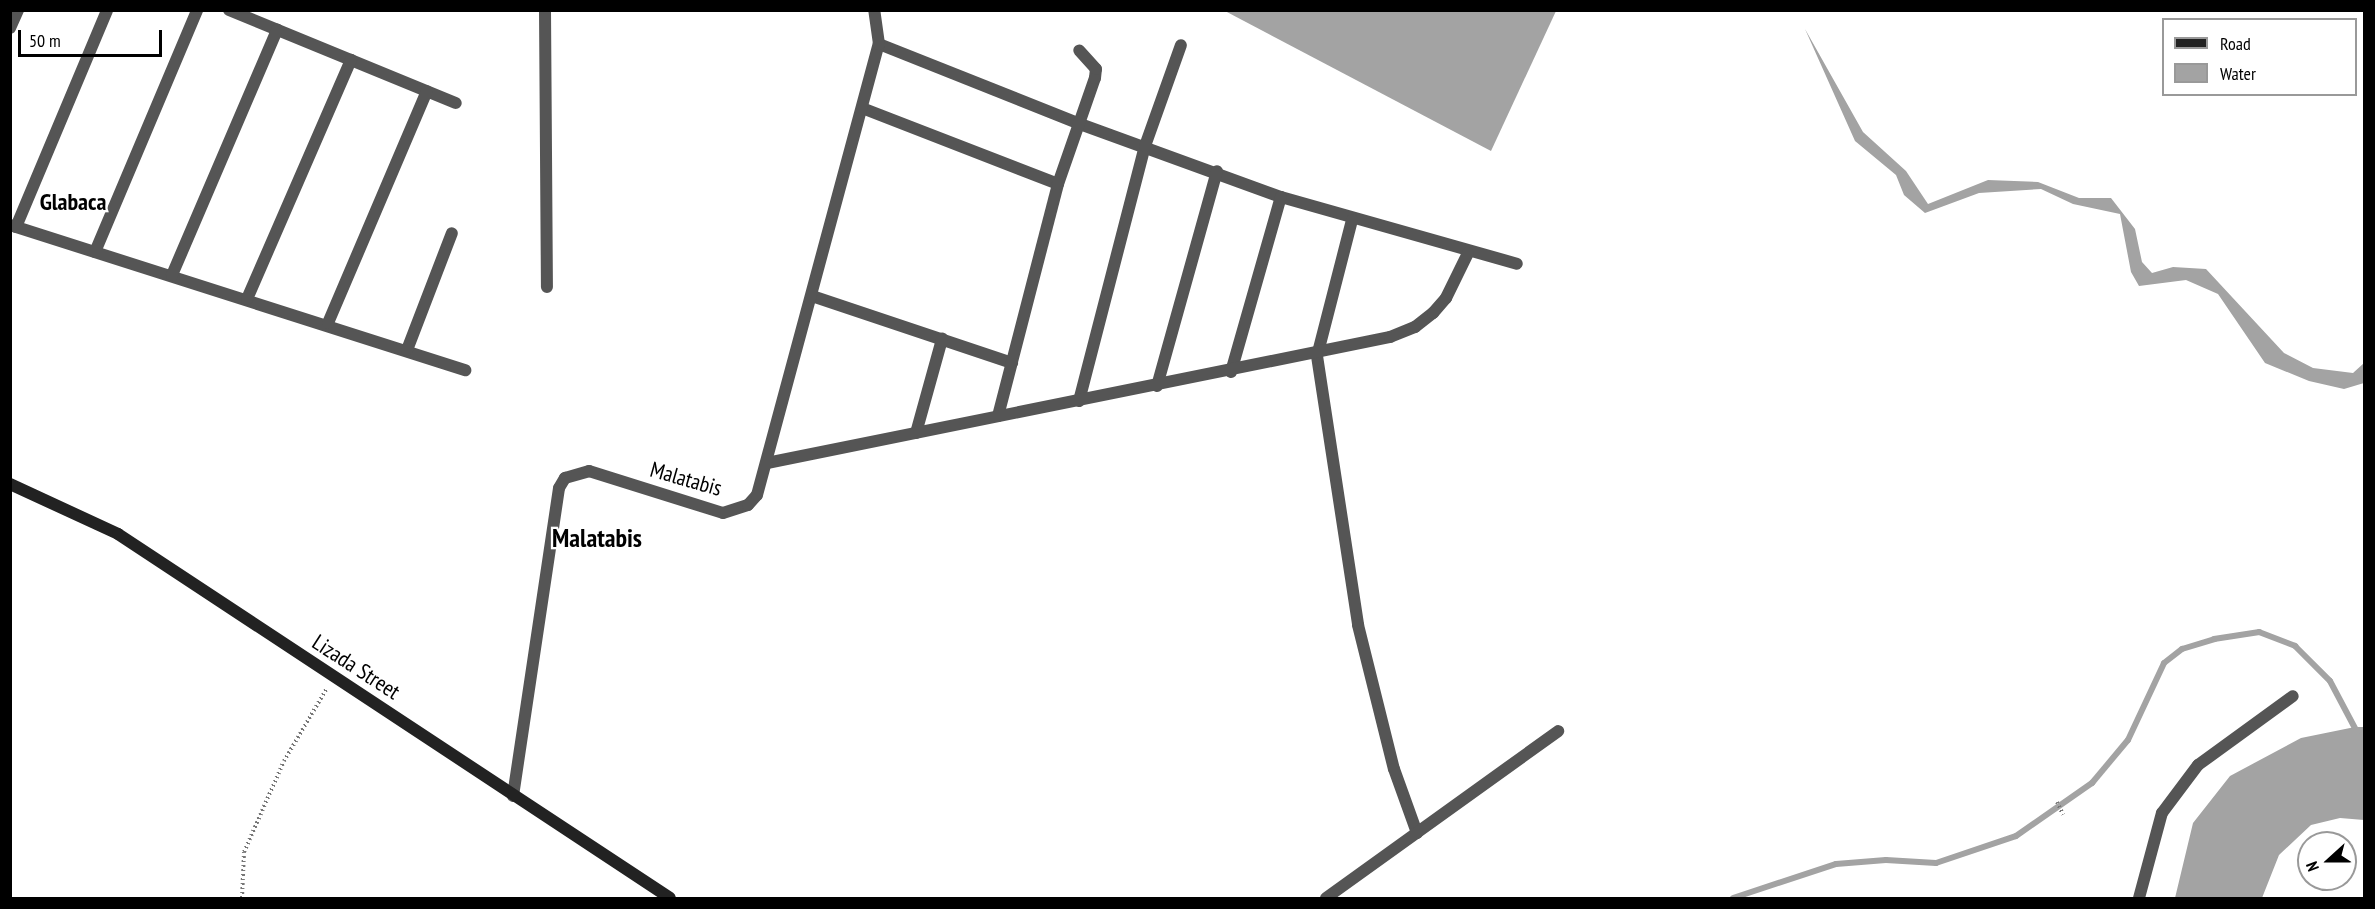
<!DOCTYPE html>
<html>
<head>
<meta charset="utf-8">
<style>
  body { margin:0 }
  #map { position:relative; width:2375px; height:909px; overflow:hidden; background:#fff; font-family:"PT Sans Narrow",sans-serif }
  div>[style] { position:absolute }
  .water>* { inset:0; background:#a3a3a3 }
  .stream>* { height:6px; margin:-3px; padding:0 3px; transform-origin:3px; border-radius:3px; background:#a3a3a3 }
  .path>* { height:4px; margin-top:-2px; transform-origin:0; background:repeating-linear-gradient(90deg,#777 0 1.5px,transparent 0 4.5px) }
  .street>* { height:12px; margin:-6px; padding:0 6px; transform-origin:6px; border-radius:6px; background:#555 }
  .secondary>* { height:12px; margin:-6px; padding:0 6px; transform-origin:6px; border-radius:6px; background:#222 }
  span { translate:-50% -50%; white-space:nowrap; text-align:center; line-height:1.15; -webkit-text-stroke:4.5px #fff; paint-order:stroke }
  .street-label { font-size:22px; color:#000 }
  .neighbourhood-label { font-size:24px; color:#000; font-weight:700 }
  .quarter-label { font-size:26px; color:#000; font-weight:700 }
  .frame { position:absolute; inset:0; border:12px solid #000; pointer-events:none }
  .legend { position:absolute; left:2162px; top:18px; width:195px; height:78px; box-sizing:border-box; background:#fff; border:2px solid #999; margin:0; padding:8px 10px; list-style:none; font-size:18px; color:#000 }
  .legend li { display:flex; align-items:center; gap:12px; height:30px }
  .legend b { width:30px; border:2px solid #999 }
  .north { position:absolute; left:2297px; top:831px; width:60px; height:60px; box-sizing:border-box; background:#fff; border:2px solid #999; border-radius:50%; rotate:249deg; font-size:16px; font-weight:700; line-height:24px; text-align:center; color:#000 }
  .north::after { content:''; display:block; margin:auto; width:21px; height:27px; background:#000; clip-path:polygon(50% 0,100% 100%,50% 72%,0 100%) }
  .scale { position:absolute; left:18px; top:30px; width:144px; height:27px; box-sizing:border-box; border:3px solid #000; border-top:0; padding-left:8px; font-size:18px; line-height:21px; white-space:nowrap; color:#000; -webkit-text-stroke:4px #fff; paint-order:stroke }
</style>
</head>
<body>
<div id="map">
  <div class="water">
    <div style="clip-path:polygon(1225px 11px,1556px 10px,1556px 11px,1491px 151px)"></div>
    <div style="clip-path:polygon(1805px 29px,1863px 132px,1906px 171px,1928px 204px,1988px 180px,2038px 182px,2079px 198px,2111px 198px,2135px 229px,2142px 262px,2152px 273px,2173px 267px,2206px 269px,2284px 353px,2313px 368px,2353px 373px,2364px 363px,2364px 383px,2344px 389px,2309px 381px,2265px 363px,2218px 294px,2186px 280px,2139px 286px,2131px 272px,2120px 214px,2073px 204px,2041px 189px,1979px 193px,1925px 213px,1904px 195px,1896px 175px,1855px 141px)"></div>
    <div style="clip-path:polygon(2355px 727px,2364px 727px,2364px 820px,2340px 818px,2311px 825px,2279px 855px,2262px 898px,2175px 898px,2193px 823px,2230px 776px,2301px 738px)"></div>
  </div>
  <div class="stream">
    <div style="left:1733px;top:898px;width:108px;rotate:-18.3deg"></div>
    <div style="left:1836px;top:864px;width:50px;rotate:-4.6deg"></div>
    <div style="left:1886px;top:860px;width:50px;rotate:3.4deg"></div>
    <div style="left:1936px;top:863px;width:84px;rotate:-18.6deg"></div>
    <div style="left:2016px;top:836px;width:93px;rotate:-34.9deg"></div>
    <div style="left:2092px;top:783px;width:56px;rotate:-50.1deg"></div>
    <div style="left:2128px;top:740px;width:85px;rotate:-64.9deg"></div>
    <div style="left:2164px;top:663px;width:23px;rotate:-38deg"></div>
    <div style="left:2182px;top:649px;width:34px;rotate:-17deg"></div>
    <div style="left:2214px;top:639px;width:46px;rotate:-8.8deg"></div>
    <div style="left:2259px;top:632px;width:39px;rotate:21deg"></div>
    <div style="left:2295px;top:646px;width:49px;rotate:45deg"></div>
    <div style="left:2330px;top:681px;width:58px;rotate:62.1deg"></div>
  </div>
  <div class="path">
    <div style="left:2057px;top:802px;width:14px;rotate:65deg"></div>
    <div style="left:242px;top:898px;width:46px;rotate:-87.5deg"></div>
    <div style="left:244px;top:852px;width:99px;rotate:-66.3deg"></div>
    <div style="left:284px;top:761px;width:85px;rotate:-59.5deg"></div>
  </div>
  <div class="street">
    <div style="left:229px;top:10px;width:245px;rotate:22.3deg"></div>
    <div style="left:545px;top:10px;width:277px;rotate:89.6deg"></div>
    <div style="left:10px;top:28px;width:20px;rotate:-66deg"></div>
    <div style="left:879px;top:44px;width:216px;rotate:21.7deg"></div>
    <div style="left:1080px;top:124px;width:214px;rotate:20deg"></div>
    <div style="left:1281px;top:197px;width:245px;rotate:15.8deg"></div>
    <div style="left:862px;top:108px;width:210px;rotate:21.2deg"></div>
    <div style="left:1352px;top:220px;width:140px;rotate:104.4deg"></div>
    <div style="left:1317px;top:356px;width:272px;rotate:81.3deg"></div>
    <div style="left:1358px;top:625px;width:148px;rotate:76deg"></div>
    <div style="left:1394px;top:769px;width:68px;rotate:70.2deg"></div>
    <div style="left:10px;top:225px;width:478px;rotate:17.7deg"></div>
    <div style="left:16px;top:227px;width:235px;rotate:-67.2deg"></div>
    <div style="left:95px;top:252px;width:263px;rotate:-67.1deg"></div>
    <div style="left:172px;top:275px;width:267px;rotate:-66.8deg"></div>
    <div style="left:812px;top:296px;width:211px;rotate:18.5deg"></div>
    <div style="left:247px;top:299px;width:261px;rotate:-66.5deg"></div>
    <div style="left:328px;top:323px;width:252px;rotate:-66.9deg"></div>
    <div style="left:407px;top:350px;width:125px;rotate:-69deg"></div>
    <div style="left:1231px;top:372px;width:182px;rotate:-74.1deg"></div>
    <div style="left:1157px;top:386px;width:223px;rotate:-74.4deg"></div>
    <div style="left:1079px;top:401px;width:263px;rotate:-75.5deg"></div>
    <div style="left:1145px;top:146px;width:107px;rotate:-70.4deg"></div>
    <div style="left:998px;top:416px;width:240px;rotate:-75.5deg"></div>
    <div style="left:1058px;top:184px;width:112px;rotate:-70.8deg"></div>
    <div style="left:1095px;top:78px;width:9px;rotate:-84deg"></div>
    <div style="left:1096px;top:69px;width:25px;rotate:-132deg"></div>
    <div style="left:916px;top:433px;width:98px;rotate:-74.5deg"></div>
    <div style="left:767px;top:463px;width:636px;rotate:-11.43deg"></div>
    <div style="left:1390px;top:337px;width:27px;rotate:-22deg"></div>
    <div style="left:1415px;top:327px;width:23px;rotate:-38deg"></div>
    <div style="left:1433px;top:313px;width:20px;rotate:-49deg"></div>
    <div style="left:1446px;top:298px;width:50px;rotate:-63.9deg"></div>
    <div style="left:513px;top:796px;width:311px;rotate:-81.5deg"></div>
    <div style="left:559px;top:488px;width:12px;rotate:-59deg"></div>
    <div style="left:565px;top:478px;width:25px;rotate:-16deg"></div>
    <div style="left:589px;top:471px;width:140px;rotate:17.4deg"></div>
    <div style="left:723px;top:513px;width:26px;rotate:-18deg"></div>
    <div style="left:748px;top:505px;width:13px;rotate:-48deg"></div>
    <div style="left:757px;top:495px;width:467px;rotate:-74.9deg"></div>
    <div style="left:879px;top:44px;width:34px;rotate:-98deg"></div>
    <div style="left:1326px;top:898px;width:286px;rotate:-35.7deg"></div>
    <div style="left:2139px;top:898px;width:88px;rotate:-74.9deg"></div>
    <div style="left:2162px;top:813px;width:60px;rotate:-53.1deg"></div>
    <div style="left:2198px;top:765px;width:117px;rotate:-36deg"></div>
  </div>
  <div class="secondary">
    <div style="left:10px;top:484px;width:119px;rotate:24.8deg"></div>
    <div style="left:118px;top:534px;width:661px;rotate:33.4deg"></div>
  </div>
  <div class="street-label">
    <span style="left:686px;top:479px;rotate:16deg">Malatabis</span>
    <span style="left:356px;top:667px;rotate:33deg">Lizada Street</span>
  </div>
  <div class="neighbourhood-label">
    <span style="left:73px;top:202px">Glabaca</span>
  </div>
  <div class="quarter-label">
    <span style="left:597px;top:538px">Malatabis</span>
  </div>
  <div class="frame"></div>
  <ul class="legend">
  <li><b style="height:8px;background:#222"></b>Road</li>
  <li><b style="height:16px;background:#a3a3a3"></b>Water</li>
  </ul>
  <div class="north">N</div>
  <div class="scale">50 m</div>
</div>
</body>
</html>
